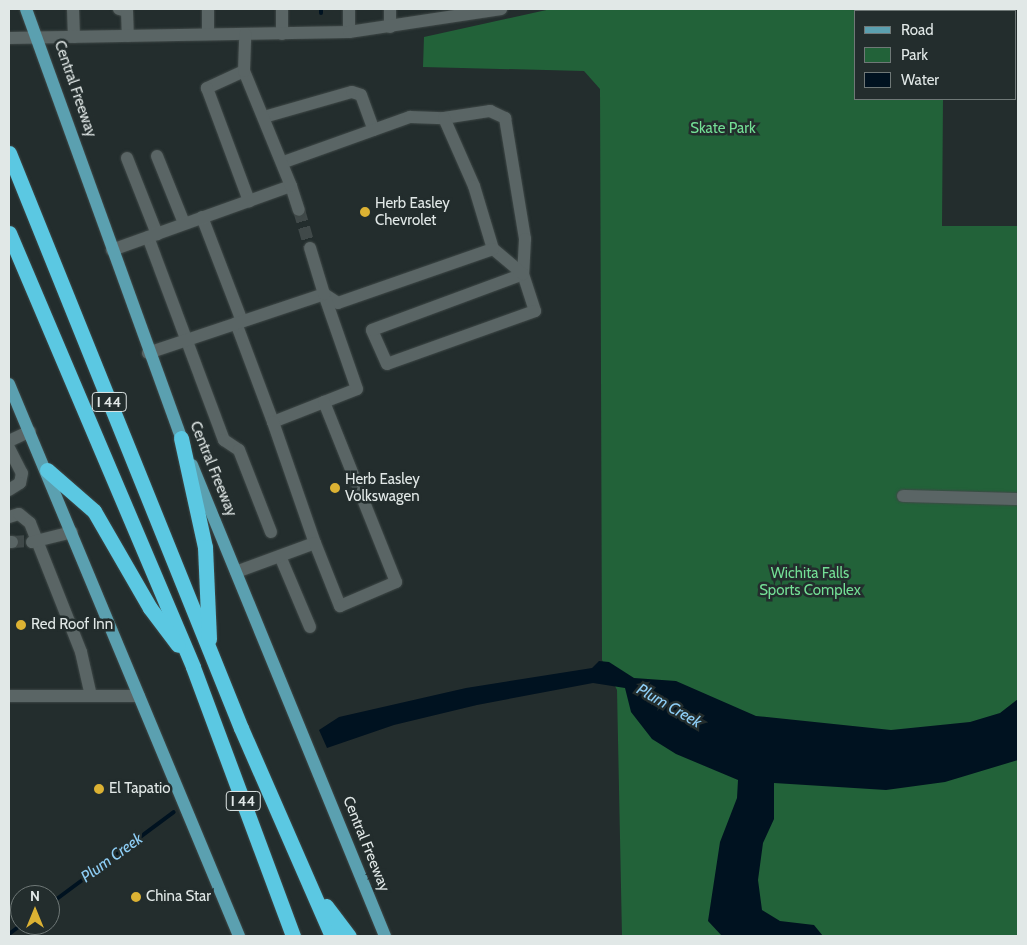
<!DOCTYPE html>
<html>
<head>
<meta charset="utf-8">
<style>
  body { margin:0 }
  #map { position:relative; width:1027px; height:945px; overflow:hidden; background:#232d2d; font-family:Cabin,sans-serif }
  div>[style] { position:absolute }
  .green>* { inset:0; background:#226239 }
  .water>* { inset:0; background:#001220 }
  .stream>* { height:4px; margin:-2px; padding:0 2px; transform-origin:2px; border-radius:2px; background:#001220 }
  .minor-tunnel>* { height:12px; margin-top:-6px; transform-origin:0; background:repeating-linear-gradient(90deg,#404949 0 12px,transparent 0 18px) }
  .roads { filter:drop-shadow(0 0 1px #3f4847) drop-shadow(0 0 1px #3f4847) }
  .minor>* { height:12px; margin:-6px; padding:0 6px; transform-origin:6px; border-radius:6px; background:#5a6565 }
  .major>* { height:12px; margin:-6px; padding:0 6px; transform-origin:6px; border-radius:6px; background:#5ba0b0 }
  .highway>* { height:15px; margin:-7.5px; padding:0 7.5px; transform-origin:7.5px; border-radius:7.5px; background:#5bc8e2 }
  .dots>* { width:14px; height:14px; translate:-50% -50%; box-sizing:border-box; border:2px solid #232d2d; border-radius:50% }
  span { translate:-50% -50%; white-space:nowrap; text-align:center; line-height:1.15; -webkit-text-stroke:5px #232d2d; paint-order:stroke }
  .shield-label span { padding:1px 4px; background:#232d2d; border:1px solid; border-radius:4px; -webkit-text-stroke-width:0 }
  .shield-label { font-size:14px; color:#e1e8e7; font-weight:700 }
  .street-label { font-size:15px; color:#e1e8e7 }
  .park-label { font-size:15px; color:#73de95 }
  .poi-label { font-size:15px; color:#e1e8e7 }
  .left { translate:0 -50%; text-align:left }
  .water-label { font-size:16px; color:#8ecef6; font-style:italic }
  .frame { position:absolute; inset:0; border:10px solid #e1e8e7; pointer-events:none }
  .legend { position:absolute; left:854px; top:10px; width:162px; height:90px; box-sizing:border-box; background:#232d2d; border:1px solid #6f7877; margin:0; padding:6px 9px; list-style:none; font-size:15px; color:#e1e8e7 }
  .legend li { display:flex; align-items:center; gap:10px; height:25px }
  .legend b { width:25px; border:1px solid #6f7877 }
  .north { position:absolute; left:10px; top:885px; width:50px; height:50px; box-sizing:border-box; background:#232d2d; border:1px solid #6f7877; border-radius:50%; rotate:0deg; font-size:14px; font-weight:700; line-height:20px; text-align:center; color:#e1e8e7 }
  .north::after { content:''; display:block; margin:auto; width:18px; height:22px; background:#dcb233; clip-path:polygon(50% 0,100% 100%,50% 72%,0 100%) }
</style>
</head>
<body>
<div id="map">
  <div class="green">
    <div style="clip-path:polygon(551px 9px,943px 9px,856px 11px,856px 99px,943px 99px,942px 226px,1018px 226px,1018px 936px,622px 936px,617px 690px,602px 660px,600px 89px,584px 71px,423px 67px,424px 37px)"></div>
  </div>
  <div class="water">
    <div style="clip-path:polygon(599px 661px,609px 662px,634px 678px,676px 681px,756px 716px,891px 730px,970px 722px,1000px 713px,1018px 699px,1018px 760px,945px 782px,886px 790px,774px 783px,774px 819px,763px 843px,758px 880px,762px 910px,780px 921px,814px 925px,823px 936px,722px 936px,708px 921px,720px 842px,737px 798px,738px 780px,676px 754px,652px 739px,631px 712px,625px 688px,593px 683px,477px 705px,394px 725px,327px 748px,319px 730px,339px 717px,466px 688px,592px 668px)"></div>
  </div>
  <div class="stream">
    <div style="left:321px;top:13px;width:4px;rotate:-90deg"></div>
    <div style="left:50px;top:904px;width:154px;rotate:-36.6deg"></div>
    <div style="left:9px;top:934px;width:15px;rotate:-37deg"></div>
  </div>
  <div class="minor-tunnel">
    <div style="left:299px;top:210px;width:40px;rotate:74deg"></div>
    <div style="left:12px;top:542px;width:17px;rotate:-3deg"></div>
  </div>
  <div class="roads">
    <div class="minor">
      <div style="left:73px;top:9px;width:28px;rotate:88deg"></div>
      <div style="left:119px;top:9px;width:8px;rotate:14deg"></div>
      <div style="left:127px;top:11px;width:25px;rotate:88deg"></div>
      <div style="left:208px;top:9px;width:25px;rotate:90deg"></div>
      <div style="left:282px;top:9px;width:25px;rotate:90deg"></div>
      <div style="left:349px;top:9px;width:23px;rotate:90deg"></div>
      <div style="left:390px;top:9px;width:18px;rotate:90deg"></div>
      <div style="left:9px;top:38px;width:340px;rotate:-1deg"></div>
      <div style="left:349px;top:32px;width:154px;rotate:-8.6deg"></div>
      <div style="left:244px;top:71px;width:41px;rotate:155.3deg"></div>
      <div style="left:207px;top:88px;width:121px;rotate:69.6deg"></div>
      <div style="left:264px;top:117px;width:91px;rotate:-15.9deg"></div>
      <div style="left:352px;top:92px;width:9px;rotate:18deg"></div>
      <div style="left:361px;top:95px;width:37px;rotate:70deg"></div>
      <div style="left:444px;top:118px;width:47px;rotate:-8.7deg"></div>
      <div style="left:490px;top:111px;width:17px;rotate:25deg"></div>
      <div style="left:505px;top:118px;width:123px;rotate:80.6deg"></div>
      <div style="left:525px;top:239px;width:35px;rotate:93deg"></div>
      <div style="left:523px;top:274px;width:39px;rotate:72deg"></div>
      <div style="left:535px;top:311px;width:157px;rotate:160.3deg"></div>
      <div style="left:387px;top:364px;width:37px;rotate:-114deg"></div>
      <div style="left:372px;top:330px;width:161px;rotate:-20.3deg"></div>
      <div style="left:523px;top:274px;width:39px;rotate:-140deg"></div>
      <div style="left:157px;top:156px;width:72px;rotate:68.1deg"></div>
      <div style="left:127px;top:158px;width:82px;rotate:68.5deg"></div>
      <div style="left:284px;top:162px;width:134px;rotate:-19.7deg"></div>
      <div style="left:410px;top:117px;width:34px;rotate:2deg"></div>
      <div style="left:444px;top:118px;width:74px;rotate:66.2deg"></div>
      <div style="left:474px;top:186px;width:66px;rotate:73.2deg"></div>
      <div style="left:493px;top:249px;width:164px;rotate:160.8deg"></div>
      <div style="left:338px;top:303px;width:17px;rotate:-147deg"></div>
      <div style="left:291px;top:186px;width:25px;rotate:72deg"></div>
      <div style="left:202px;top:217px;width:111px;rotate:69deg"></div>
      <div style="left:148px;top:237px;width:217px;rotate:69.5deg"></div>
      <div style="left:224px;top:440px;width:18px;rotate:34deg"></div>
      <div style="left:239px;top:450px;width:88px;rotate:68.7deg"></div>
      <div style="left:112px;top:250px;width:190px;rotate:-19.7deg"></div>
      <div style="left:291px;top:186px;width:124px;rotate:-112.2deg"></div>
      <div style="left:244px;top:71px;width:37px;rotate:-88deg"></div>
      <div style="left:236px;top:323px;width:106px;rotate:69.5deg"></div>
      <div style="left:273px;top:422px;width:90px;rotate:-21.4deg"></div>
      <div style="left:357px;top:389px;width:101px;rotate:-109.2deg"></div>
      <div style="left:148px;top:353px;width:186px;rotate:-18.5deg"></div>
      <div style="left:324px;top:294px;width:48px;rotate:-106.9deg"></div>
      <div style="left:273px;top:422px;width:128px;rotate:70.9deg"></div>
      <div style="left:9px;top:441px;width:23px;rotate:-25deg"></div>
      <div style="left:9px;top:448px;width:28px;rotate:63deg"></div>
      <div style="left:22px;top:473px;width:10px;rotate:101deg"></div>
      <div style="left:20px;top:483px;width:13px;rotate:148deg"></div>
      <div style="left:903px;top:496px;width:115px;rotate:1.5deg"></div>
      <div style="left:9px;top:517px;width:10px;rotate:-17deg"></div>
      <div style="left:19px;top:514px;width:14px;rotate:39deg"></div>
      <div style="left:30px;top:523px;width:139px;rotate:68.4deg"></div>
      <div style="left:81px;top:652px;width:45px;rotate:77.2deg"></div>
      <div style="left:9px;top:542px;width:3px"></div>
      <div style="left:32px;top:542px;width:41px;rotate:-14deg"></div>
      <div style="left:280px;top:556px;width:77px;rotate:67.1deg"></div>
      <div style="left:236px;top:572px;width:84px;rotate:-20.2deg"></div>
      <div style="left:315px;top:543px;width:68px;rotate:68.4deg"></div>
      <div style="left:340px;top:606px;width:61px;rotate:-23.2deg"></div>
      <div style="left:396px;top:582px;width:194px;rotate:-111.8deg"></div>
      <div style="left:9px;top:696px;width:130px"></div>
    </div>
    <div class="major">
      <div style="left:26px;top:9px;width:465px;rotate:70.1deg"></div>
      <div style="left:9px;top:384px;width:598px;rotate:67.38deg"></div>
      <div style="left:192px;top:465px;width:509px;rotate:67.72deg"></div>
    </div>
    <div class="highway">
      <div style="left:9px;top:153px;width:620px;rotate:68.03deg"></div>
      <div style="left:241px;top:728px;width:227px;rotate:66.4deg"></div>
      <div style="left:9px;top:233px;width:471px;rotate:67deg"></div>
      <div style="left:193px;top:667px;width:287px;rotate:69.6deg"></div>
      <div style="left:181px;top:438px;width:112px;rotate:77.6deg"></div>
      <div style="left:205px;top:547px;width:92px;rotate:87.5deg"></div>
      <div style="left:47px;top:470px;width:62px;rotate:41.1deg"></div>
      <div style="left:94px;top:511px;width:112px;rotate:60deg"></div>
      <div style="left:150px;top:608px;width:46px;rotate:52.9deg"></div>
      <div style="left:326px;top:906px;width:38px;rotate:53deg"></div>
    </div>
  </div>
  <div class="dots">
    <div style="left:365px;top:212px;background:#dcb233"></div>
    <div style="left:335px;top:488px;background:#dcb233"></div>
    <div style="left:21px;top:625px;background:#dcb233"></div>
    <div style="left:99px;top:789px;background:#dcb233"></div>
    <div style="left:136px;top:897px;background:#dcb233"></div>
  </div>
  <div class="shield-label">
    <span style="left:109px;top:402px">I 44</span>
    <span style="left:243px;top:801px">I 44</span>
  </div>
  <div class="street-label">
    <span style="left:75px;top:89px;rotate:71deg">Central Freeway</span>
    <span style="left:213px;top:469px;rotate:68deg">Central Freeway</span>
    <span style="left:366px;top:844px;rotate:68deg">Central Freeway</span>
  </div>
  <div class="park-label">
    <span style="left:723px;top:129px">Skate Park</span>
    <span style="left:810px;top:582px">Wichita Falls<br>Sports Complex</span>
  </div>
  <div class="poi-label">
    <span class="left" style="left:375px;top:212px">Herb Easley<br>Chevrolet</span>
    <span class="left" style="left:345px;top:488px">Herb Easley<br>Volkswagen</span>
    <span class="left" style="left:31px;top:625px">Red Roof Inn</span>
    <span class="left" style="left:109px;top:789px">El Tapatio</span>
    <span class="left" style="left:146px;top:897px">China Star</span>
  </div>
  <div class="water-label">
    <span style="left:669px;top:706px;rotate:30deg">Plum Creek</span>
    <span style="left:112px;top:858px;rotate:-36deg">Plum Creek</span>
  </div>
  <div class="frame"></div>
  <ul class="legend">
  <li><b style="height:6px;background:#5ba0b0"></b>Road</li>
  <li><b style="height:14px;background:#226239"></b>Park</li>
  <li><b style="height:14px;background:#001220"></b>Water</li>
  </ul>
  <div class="north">N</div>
</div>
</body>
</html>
